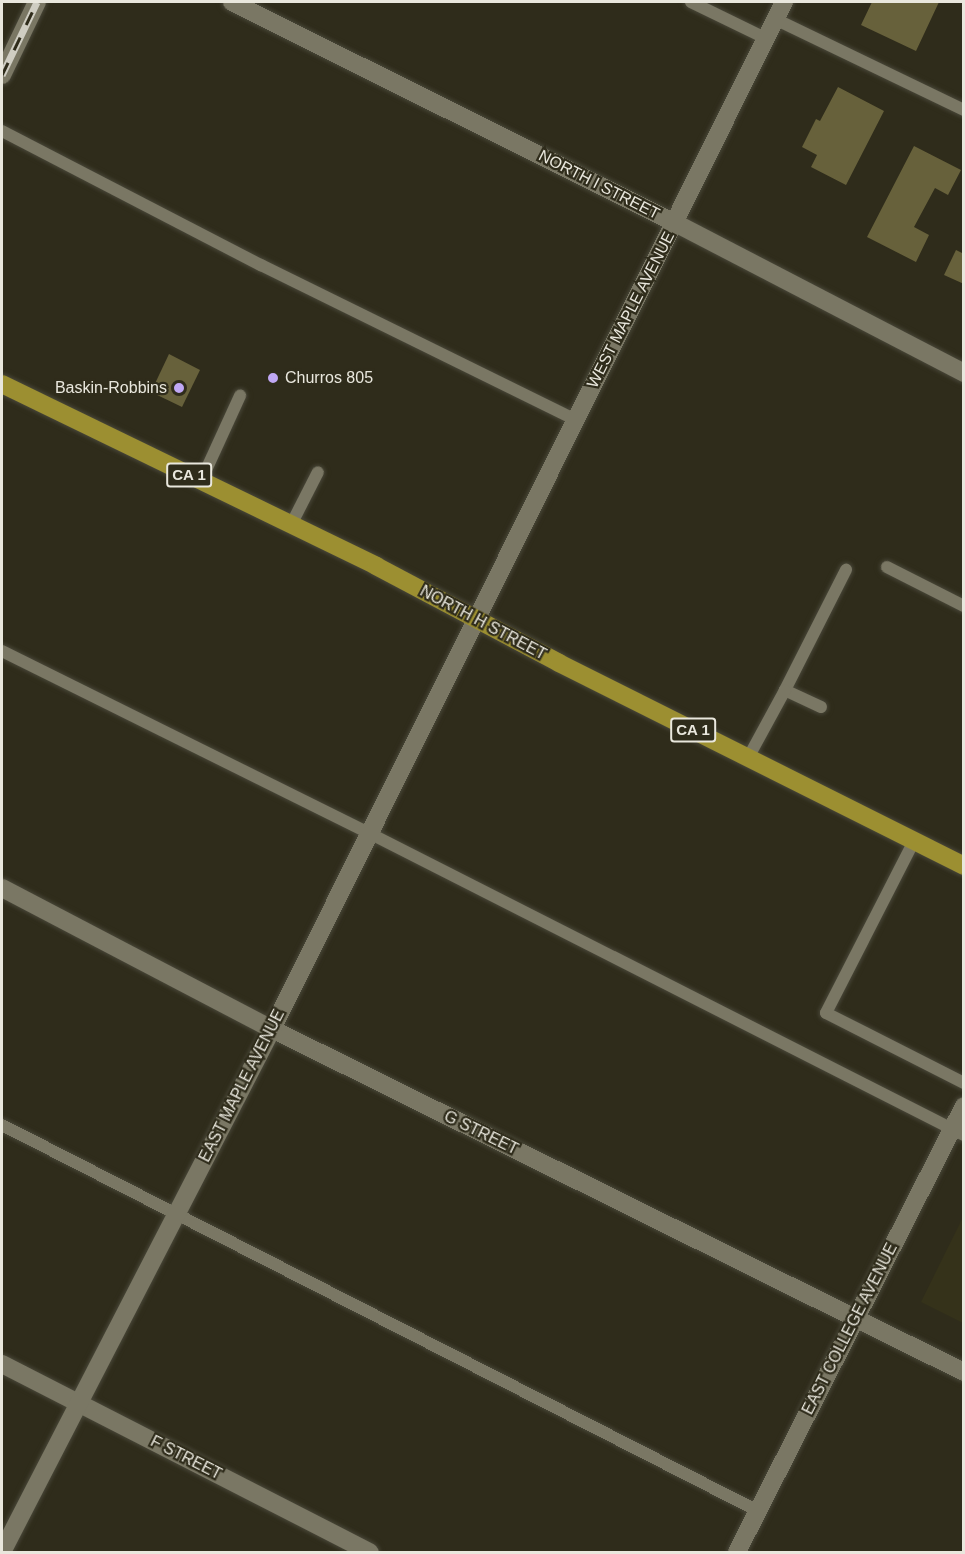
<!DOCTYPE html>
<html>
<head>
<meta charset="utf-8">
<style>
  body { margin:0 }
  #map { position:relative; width:965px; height:1554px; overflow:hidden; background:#2f2c1b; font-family:Arial,sans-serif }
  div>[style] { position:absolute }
  .built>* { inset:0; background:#35321a }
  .building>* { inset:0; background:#67613b }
  .roads { filter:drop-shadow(0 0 2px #494739) drop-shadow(0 0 2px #494739) }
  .service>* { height:12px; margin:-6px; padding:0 6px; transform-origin:6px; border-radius:6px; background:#7a7764 }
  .minor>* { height:18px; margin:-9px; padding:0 9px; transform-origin:9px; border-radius:9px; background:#7a7764 }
  .tertiary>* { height:18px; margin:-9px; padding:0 9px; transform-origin:9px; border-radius:9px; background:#7a7764 }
  .trunk>* { height:18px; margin:-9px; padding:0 9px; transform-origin:9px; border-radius:9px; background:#9c8f31 }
  .rail>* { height:7px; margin-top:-3.5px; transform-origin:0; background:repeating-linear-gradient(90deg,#2f2c1b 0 14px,#cfcdc2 0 28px); box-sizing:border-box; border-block:2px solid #cfcdc2 }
  .dots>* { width:16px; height:16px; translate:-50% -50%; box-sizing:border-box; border:3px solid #2f2c1b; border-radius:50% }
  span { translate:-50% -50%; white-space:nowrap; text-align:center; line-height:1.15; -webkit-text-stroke:4.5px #2f2c1b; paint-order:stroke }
  .shield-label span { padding:2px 4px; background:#2f2c1b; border:2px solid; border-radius:4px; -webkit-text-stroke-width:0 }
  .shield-label { font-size:15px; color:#e9e7dd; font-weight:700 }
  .street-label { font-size:16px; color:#e9e7dd }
  .poi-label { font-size:16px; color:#e9e7dd }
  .left { translate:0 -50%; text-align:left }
  .right { translate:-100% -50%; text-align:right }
  .frame { position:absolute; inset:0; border:3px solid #e9e7dd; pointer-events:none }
</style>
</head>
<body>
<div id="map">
  <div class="built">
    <div style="clip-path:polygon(963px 1217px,963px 1323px,921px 1302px)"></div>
  </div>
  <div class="building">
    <div style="clip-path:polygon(872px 2px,885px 3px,939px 2px,916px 51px,861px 25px)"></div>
    <div style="clip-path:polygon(838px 87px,884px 111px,846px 185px,811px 167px,817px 155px,802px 147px,816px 119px,820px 121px)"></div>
    <div style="clip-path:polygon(914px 146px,961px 170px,948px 195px,935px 188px,914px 227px,929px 235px,916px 262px,867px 237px)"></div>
    <div style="clip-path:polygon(956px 250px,964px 254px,964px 284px,944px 275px)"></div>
    <div style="clip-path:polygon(169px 354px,200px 370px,182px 407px,151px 392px)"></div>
  </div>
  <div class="roads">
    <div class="service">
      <div style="left:691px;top:2px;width:82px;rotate:25.9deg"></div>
      <div style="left:775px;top:19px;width:210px;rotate:25.7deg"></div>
      <div style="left:2px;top:131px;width:292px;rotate:27.4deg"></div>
      <div style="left:261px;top:265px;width:351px;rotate:26.2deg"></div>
      <div style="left:201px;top:481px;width:94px;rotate:-65.4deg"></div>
      <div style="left:291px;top:525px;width:59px;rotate:-63deg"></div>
      <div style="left:887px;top:567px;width:86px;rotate:26.9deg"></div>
      <div style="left:2px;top:651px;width:410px;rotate:26.4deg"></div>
      <div style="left:369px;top:833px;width:667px;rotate:26.91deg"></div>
      <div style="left:821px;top:707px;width:40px;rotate:-155deg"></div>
      <div style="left:785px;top:690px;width:135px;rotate:-63.1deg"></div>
      <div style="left:748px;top:758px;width:77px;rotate:-61.4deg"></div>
      <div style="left:914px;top:841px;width:193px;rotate:117.1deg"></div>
      <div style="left:826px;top:1013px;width:155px;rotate:26.9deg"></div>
      <div style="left:2px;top:1125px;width:849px;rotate:27.05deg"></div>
    </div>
    <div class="minor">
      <div style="left:232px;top:2px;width:495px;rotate:26.5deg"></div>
      <div style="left:675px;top:223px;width:326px;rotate:27.4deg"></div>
      <div style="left:2px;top:888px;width:305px;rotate:27.6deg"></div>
      <div style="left:272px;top:1029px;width:772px;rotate:26.37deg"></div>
      <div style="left:2px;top:1364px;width:413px;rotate:27.1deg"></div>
      <div style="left:2px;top:1552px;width:589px;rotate:-62.69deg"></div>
      <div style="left:272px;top:1029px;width:1148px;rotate:-63.5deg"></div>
    </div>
    <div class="tertiary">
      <div style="left:2px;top:75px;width:81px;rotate:-64.4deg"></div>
      <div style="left:737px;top:1552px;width:500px;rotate:-63.03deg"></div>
    </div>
    <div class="trunk">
      <div style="left:2px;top:384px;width:416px;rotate:25.9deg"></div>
      <div style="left:376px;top:566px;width:207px;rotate:27.9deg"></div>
      <div style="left:559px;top:663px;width:453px;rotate:26.6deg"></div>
    </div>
  </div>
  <div class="rail">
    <div style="left:2px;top:75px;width:81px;rotate:-64.4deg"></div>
  </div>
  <div class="dots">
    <div style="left:273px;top:378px;background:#c0a8f4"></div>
    <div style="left:179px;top:388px;background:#c0a8f4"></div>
  </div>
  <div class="shield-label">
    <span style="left:189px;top:475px">CA 1</span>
    <span style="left:693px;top:730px">CA 1</span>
  </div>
  <div class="street-label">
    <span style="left:599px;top:185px;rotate:27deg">NORTH I STREET</span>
    <span style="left:631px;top:310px;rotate:-63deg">WEST MAPLE AVENUE</span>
    <span style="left:483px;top:623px;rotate:28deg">NORTH H STREET</span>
    <span style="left:242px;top:1086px;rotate:-63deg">EAST MAPLE AVENUE</span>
    <span style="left:481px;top:1133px;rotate:26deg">G STREET</span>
    <span style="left:850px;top:1329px;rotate:-63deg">EAST COLLEGE AVENUE</span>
    <span style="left:186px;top:1458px;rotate:27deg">F STREET</span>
  </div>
  <div class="poi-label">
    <span class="left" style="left:285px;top:378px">Churros 805</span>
    <span class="right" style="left:167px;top:388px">Baskin-Robbins</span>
  </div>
  <div class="frame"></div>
</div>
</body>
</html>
